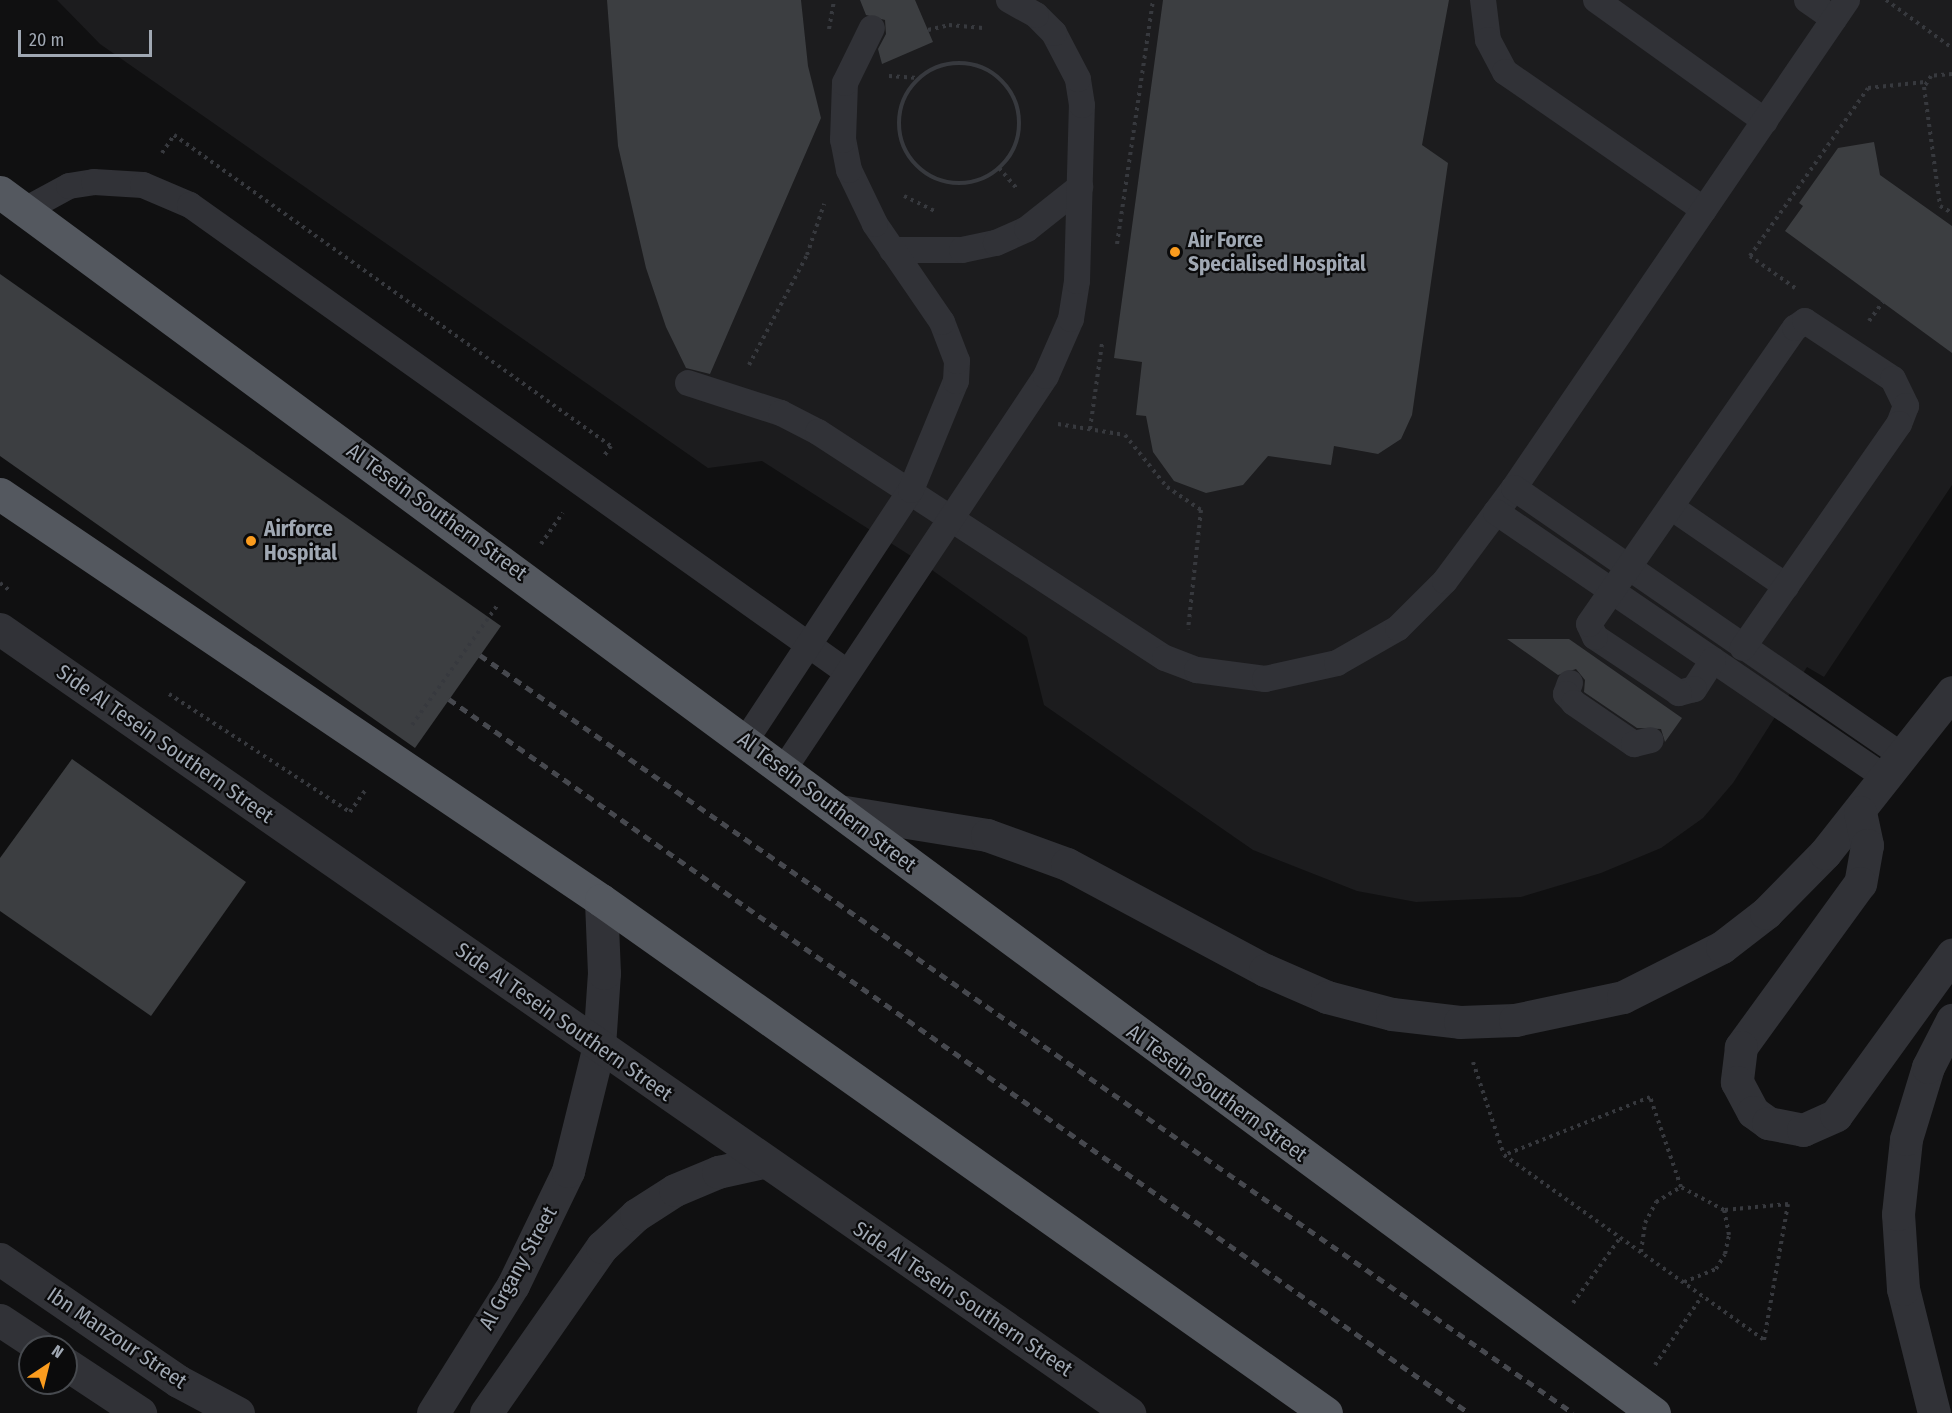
<!DOCTYPE html>
<html>
<head>
<meta charset="utf-8">
<style>
  body { margin:0 }
  #map { position:relative; width:1952px; height:1413px; overflow:hidden; background:#101011; font-family:"Fira Sans Condensed",sans-serif }
  div>[style] { position:absolute }
  .built>* { inset:0; background:#1c1c1e }
  .building>* { inset:0; background:#3c3e41 }
  .path>* { height:4px; margin-top:-2px; transform-origin:0; background:repeating-linear-gradient(90deg,#37393e 0 3px,transparent 0 7.5px) }
  .path>.ring { margin:-2px; padding:0; box-sizing:content-box; background:none; border:4px solid #37393e; border-radius:50% }
  .service>* { height:26px; margin:-13px; padding:0 13px; transform-origin:13px; border-radius:13px; background:#313237 }
  .minor>* { height:33px; margin:-16.5px; padding:0 16.5px; transform-origin:16.5px; border-radius:16.5px; background:#313237 }
  .tertiary>* { height:33px; margin:-16.5px; padding:0 16.5px; transform-origin:16.5px; border-radius:16.5px; background:#313237 }
  .trunk>* { height:33px; margin:-16.5px; padding:0 16.5px; transform-origin:16.5px; border-radius:16.5px; background:#54585f }
  .rail>* { height:4.5px; margin-top:-2.25px; transform-origin:0; background:repeating-linear-gradient(90deg,#46484e 0 8px,transparent 0 14px) }
  .dots>* { width:16px; height:16px; translate:-50% -50%; box-sizing:border-box; border:3px solid #0b0b0c; border-radius:50% }
  span { translate:-50% -50%; white-space:nowrap; text-align:center; line-height:1.15; -webkit-text-stroke:4.5px #0b0b0c; paint-order:stroke }
  .poi-label { font-size:21px; color:#a0a8b3; font-weight:700 }
  .left { translate:0 -50%; text-align:left }
  .street-label { font-size:21px; color:#a0a8b3 }
  .north { position:absolute; left:18px; top:1335px; width:60px; height:60px; box-sizing:border-box; background:#0b0b0c; border:2px solid #474a4f; border-radius:50%; rotate:35deg; font-size:16px; font-weight:700; line-height:24px; text-align:center; color:#a0a8b3 }
  .north::after { content:''; display:block; margin:auto; width:21px; height:27px; background:#fb9c1e; clip-path:polygon(50% 0,100% 100%,50% 72%,0 100%) }
  .scale { position:absolute; left:18px; top:30px; width:134px; height:27px; box-sizing:border-box; border:3px solid #a0a8b3; border-top:0; padding-left:8px; font-size:18px; line-height:21px; white-space:nowrap; color:#a0a8b3; -webkit-text-stroke:4px #0b0b0c; paint-order:stroke }
</style>
</head>
<body>
<div id="map">
  <div class="built">
    <div style="clip-path:polygon(57px 0,1952px 0,1952px 485px,1824px 677px,1807px 667px,1733px 783px,1703px 818px,1661px 848px,1601px 873px,1521px 897px,1416px 902px,1357px 891px,1253px 850px,1044px 705px,1027px 637px,922px 563px,762px 461px,708px 468px,100px 44px)"></div>
  </div>
  <div class="building">
    <div style="clip-path:polygon(607px 0,801px 0,808px 66px,821px 118px,710px 374px,686px 368px,666px 327px,646px 268px,618px 146px)"></div>
    <div style="clip-path:polygon(860px 0,915px 0,933px 42px,882px 64px,878px 49px,886px 34px,885px 20px,866px 15px)"></div>
    <div style="clip-path:polygon(1163px 0,1449px 0,1422px 145px,1448px 163px,1412px 415px,1401px 439px,1378px 454px,1334px 446px,1331px 465px,1268px 456px,1243px 485px,1206px 493px,1174px 481px,1153px 452px,1146px 416px,1136px 415px,1142px 362px,1114px 358px)"></div>
    <div style="clip-path:polygon(1874px 142px,1880px 175px,1952px 226px,1952px 353px,1785px 231px,1803px 206px,1799px 203px,1838px 148px)"></div>
    <div style="clip-path:polygon(0 274px,501px 626px,415px 748px,0 456px)"></div>
    <div style="clip-path:polygon(1507px 639px,1569px 639px,1682px 718px,1665px 742px,1661px 729px,1637px 728px,1584px 692px,1585px 680px,1576px 669px,1558px 675px)"></div>
    <div style="clip-path:polygon(72px 759px,246px 882px,151px 1016px,0 911px,0 858px)"></div>
  </div>
  <div class="path">
    <div style="left:1886px;top:0;width:82px;rotate:36deg"></div>
    <div style="left:829px;top:29px;width:29px;rotate:-80deg"></div>
    <div style="left:928px;top:30px;width:22px;rotate:-13deg"></div>
    <div style="left:949px;top:25px;width:37px;rotate:5deg"></div>
    <div class="ring" style="left:899px;top:63px;width:116px;height:116px"></div>
    <div style="left:1952px;top:74px;width:21px;rotate:175deg"></div>
    <div style="left:1931px;top:76px;width:13px;rotate:122deg"></div>
    <div style="left:1924px;top:87px;width:120px;rotate:82.3deg"></div>
    <div style="left:1940px;top:206px;width:14px;rotate:30deg"></div>
    <div style="left:889px;top:76px;width:29px;rotate:4deg"></div>
    <div style="left:162px;top:153px;width:22px;rotate:-56deg"></div>
    <div style="left:174px;top:135px;width:536px;rotate:35.44deg"></div>
    <div style="left:611px;top:446px;width:12px;rotate:125deg"></div>
    <div style="left:999px;top:168px;width:29px;rotate:49deg"></div>
    <div style="left:904px;top:196px;width:37px;rotate:26deg"></div>
    <div style="left:1117px;top:244px;width:247px;rotate:-81.6deg"></div>
    <div style="left:1795px;top:288px;width:55px;rotate:-144.6deg"></div>
    <div style="left:1750px;top:256px;width:205px;rotate:-54.9deg"></div>
    <div style="left:1868px;top:88px;width:57px;rotate:-6deg"></div>
    <div style="left:1869px;top:321px;width:24px;rotate:-54deg"></div>
    <div style="left:749px;top:365px;width:124px;rotate:-62.2deg"></div>
    <div style="left:807px;top:255px;width:54px;rotate:-71.6deg"></div>
    <div style="left:1058px;top:424px;width:68px;rotate:9.3deg"></div>
    <div style="left:1125px;top:435px;width:67px;rotate:51.1deg"></div>
    <div style="left:1167px;top:487px;width:41px;rotate:34.1deg"></div>
    <div style="left:1201px;top:510px;width:120px;rotate:96.2deg"></div>
    <div style="left:1090px;top:429px;width:86px;rotate:-82deg"></div>
    <div style="left:541px;top:544px;width:38px;rotate:-55deg"></div>
    <div style="left:0;top:583px;width:11px;rotate:38deg"></div>
    <div style="left:169px;top:694px;width:216px;rotate:33.1deg"></div>
    <div style="left:350px;top:812px;width:28px;rotate:-55deg"></div>
    <div style="left:412px;top:725px;width:146px;rotate:-54.5deg"></div>
    <div style="left:1473px;top:1062px;width:98px;rotate:71.6deg"></div>
    <div style="left:1504px;top:1155px;width:319px;rotate:35.4deg"></div>
    <div style="left:1764px;top:1340px;width:138px;rotate:-80deg"></div>
    <div style="left:1788px;top:1204px;width:64px;rotate:174.6deg"></div>
    <div style="left:1724px;top:1210px;width:49px;rotate:-151.9deg"></div>
    <div style="left:1681px;top:1187px;width:95px;rotate:-109deg"></div>
    <div style="left:1650px;top:1097px;width:157px;rotate:158.3deg"></div>
    <div style="left:1641px;top:1252px;width:29px;rotate:-82deg"></div>
    <div style="left:1645px;top:1223px;width:24px;rotate:-62deg"></div>
    <div style="left:1656px;top:1202px;width:29px;rotate:-31deg"></div>
    <div style="left:1684px;top:1282px;width:35px;rotate:-22deg"></div>
    <div style="left:1716px;top:1269px;width:17px;rotate:-59deg"></div>
    <div style="left:1725px;top:1254px;width:19px;rotate:-78deg"></div>
    <div style="left:1729px;top:1235px;width:25px;rotate:-101deg"></div>
    <div style="left:1573px;top:1303px;width:80px;rotate:-54.1deg"></div>
    <div style="left:1655px;top:1365px;width:83px;rotate:-55.7deg"></div>
  </div>
  <div class="service">
    <div style="left:1483px;top:0;width:40px;rotate:82.9deg"></div>
    <div style="left:1488px;top:40px;width:36px;rotate:62deg"></div>
    <div style="left:1505px;top:72px;width:242px;rotate:34.7deg"></div>
    <div style="left:1596px;top:0;width:208px;rotate:35.6deg"></div>
    <div style="left:1807px;top:0;width:33px;rotate:35deg"></div>
    <div style="left:25px;top:210px;width:50px;rotate:-28.6deg"></div>
    <div style="left:69px;top:186px;width:25px;rotate:-9deg"></div>
    <div style="left:94px;top:182px;width:49px;rotate:3.5deg"></div>
    <div style="left:143px;top:185px;width:51px;rotate:23.1deg"></div>
    <div style="left:190px;top:205px;width:807px;rotate:35.42deg"></div>
    <div style="left:892px;top:250px;width:70px"></div>
    <div style="left:962px;top:250px;width:35px;rotate:-12deg"></div>
    <div style="left:996px;top:243px;width:34px;rotate:-24deg"></div>
    <div style="left:1027px;top:229px;width:68px;rotate:-38.4deg"></div>
    <div style="left:688px;top:383px;width:98px;rotate:17.9deg"></div>
    <div style="left:781px;top:413px;width:42px;rotate:27.2deg"></div>
    <div style="left:818px;top:432px;width:414px;rotate:33.1deg"></div>
    <div style="left:1165px;top:658px;width:34px;rotate:21deg"></div>
    <div style="left:1197px;top:670px;width:69px;rotate:7.5deg"></div>
    <div style="left:1265px;top:679px;width:74px;rotate:-12.5deg"></div>
    <div style="left:1337px;top:663px;width:70px;rotate:-29.8deg"></div>
    <div style="left:1398px;top:628px;width:66px;rotate:-45deg"></div>
    <div style="left:1445px;top:581px;width:116px;rotate:-53.4deg"></div>
    <div style="left:1514px;top:488px;width:591px;rotate:-55.69deg"></div>
    <div style="left:1514px;top:488px;width:474px;rotate:34.6deg"></div>
    <div style="left:1671px;top:507px;width:140px;rotate:34.5deg"></div>
    <div style="left:1496px;top:512px;width:473px;rotate:34.3deg"></div>
    <div style="left:1713px;top:660px;width:35px;rotate:123deg"></div>
    <div style="left:1694px;top:689px;width:16px;rotate:165deg"></div>
    <div style="left:1679px;top:693px;width:101px;rotate:-146.3deg"></div>
    <div style="left:1595px;top:637px;width:14px;rotate:-115deg"></div>
    <div style="left:1589px;top:624px;width:361px;rotate:-55.2deg"></div>
    <div style="left:1795px;top:328px;width:12px;rotate:-35deg"></div>
    <div style="left:1805px;top:321px;width:105px;rotate:33.4deg"></div>
    <div style="left:1893px;top:379px;width:30px;rotate:64deg"></div>
    <div style="left:1906px;top:406px;width:19px;rotate:111deg"></div>
    <div style="left:1899px;top:424px;width:273px;rotate:124.9deg"></div>
    <div style="left:1570px;top:683px;width:12px;rotate:110deg"></div>
    <div style="left:1566px;top:694px;width:12px;rotate:48deg"></div>
    <div style="left:1574px;top:703px;width:73px;rotate:34.3deg"></div>
    <div style="left:1634px;top:744px;width:17px;rotate:-13deg"></div>
    <div style="left:746px;top:740px;width:300px;rotate:-56.6deg"></div>
    <div style="left:911px;top:490px;width:118px;rotate:-67.6deg"></div>
    <div style="left:956px;top:381px;width:20px;rotate:-87deg"></div>
    <div style="left:957px;top:361px;width:42px;rotate:-111deg"></div>
    <div style="left:942px;top:322px;width:119px;rotate:-124.4deg"></div>
    <div style="left:875px;top:224px;width:60px;rotate:-115.7deg"></div>
    <div style="left:849px;top:170px;width:31px;rotate:-101deg"></div>
    <div style="left:843px;top:140px;width:57px;rotate:-88deg"></div>
    <div style="left:845px;top:83px;width:61px;rotate:-63.9deg"></div>
    <div style="left:784px;top:769px;width:472px;rotate:-56.3deg"></div>
    <div style="left:1046px;top:376px;width:62px;rotate:-66.3deg"></div>
    <div style="left:1071px;top:319px;width:38px;rotate:-81deg"></div>
    <div style="left:1077px;top:281px;width:176px;rotate:-88.4deg"></div>
    <div style="left:1082px;top:105px;width:26px;rotate:-99deg"></div>
    <div style="left:1078px;top:79px;width:52px;rotate:-117.6deg"></div>
    <div style="left:1054px;top:33px;width:25px;rotate:-135deg"></div>
    <div style="left:1036px;top:15px;width:31px;rotate:-151deg"></div>
  </div>
  <div class="minor">
    <div style="left:0;top:1259px;width:216px;rotate:34.4deg"></div>
    <div style="left:178px;top:1381px;width:68px;rotate:28.1deg"></div>
    <div style="left:0;top:1320px;width:49px;rotate:33.4deg"></div>
    <div style="left:66px;top:1364px;width:89px;rotate:33.5deg"></div>
    <div style="left:433px;top:1413px;width:151px;rotate:-58deg"></div>
    <div style="left:513px;top:1285px;width:127px;rotate:-64.2deg"></div>
    <div style="left:568px;top:1171px;width:129px;rotate:-76.1deg"></div>
    <div style="left:599px;top:1046px;width:73px;rotate:-86.1deg"></div>
    <div style="left:604px;top:973px;width:73px;rotate:-92.4deg"></div>
    <div style="left:486px;top:1413px;width:203px;rotate:-55.1deg"></div>
    <div style="left:602px;top:1247px;width:47px;rotate:-43.3deg"></div>
    <div style="left:636px;top:1215px;width:46px;rotate:-32.7deg"></div>
    <div style="left:675px;top:1190px;width:47px;rotate:-22.7deg"></div>
    <div style="left:718px;top:1172px;width:46px;rotate:-12.5deg"></div>
  </div>
  <div class="tertiary">
    <div style="left:0;top:629px;width:1375px;rotate:34.78deg"></div>
    <div style="left:839px;top:811px;width:150px;rotate:9.2deg"></div>
    <div style="left:987px;top:835px;width:85px;rotate:19.9deg"></div>
    <div style="left:1067px;top:864px;width:225px;rotate:28.2deg"></div>
    <div style="left:1265px;top:970px;width:68px;rotate:23.5deg"></div>
    <div style="left:1327px;top:997px;width:67px;rotate:14.7deg"></div>
    <div style="left:1392px;top:1014px;width:68px;rotate:6.7deg"></div>
    <div style="left:1460px;top:1022px;width:55px;rotate:-2.1deg"></div>
    <div style="left:1515px;top:1020px;width:110px;rotate:-12deg"></div>
    <div style="left:1623px;top:997px;width:111px;rotate:-26.8deg"></div>
    <div style="left:1722px;top:947px;width:56px;rotate:-37.7deg"></div>
    <div style="left:1766px;top:913px;width:84px;rotate:-45.5deg"></div>
    <div style="left:1825px;top:853px;width:205px;rotate:-51.7deg"></div>
    <div style="left:1860px;top:812px;width:34px;rotate:78deg"></div>
    <div style="left:1867px;top:845px;width:39px;rotate:100deg"></div>
    <div style="left:1860px;top:883px;width:203px;rotate:126deg"></div>
    <div style="left:1741px;top:1047px;width:35px;rotate:97deg"></div>
    <div style="left:1737px;top:1082px;width:34px;rotate:62deg"></div>
    <div style="left:1753px;top:1112px;width:19px;rotate:36deg"></div>
    <div style="left:1768px;top:1123px;width:36px;rotate:11deg"></div>
    <div style="left:1803px;top:1130px;width:36px;rotate:-24deg"></div>
    <div style="left:1836px;top:1115px;width:198px;rotate:-54.1deg"></div>
    <div style="left:1934px;top:1413px;width:128px;rotate:-104deg"></div>
    <div style="left:1903px;top:1289px;width:75px;rotate:-93.8deg"></div>
    <div style="left:1898px;top:1214px;width:75px;rotate:-83.9deg"></div>
    <div style="left:1906px;top:1139px;width:75px;rotate:-73deg"></div>
    <div style="left:1928px;top:1067px;width:53px;rotate:-62.9deg"></div>
  </div>
  <div class="trunk">
    <div style="left:0;top:192px;width:2056px;rotate:36.44deg"></div>
    <div style="left:0;top:494px;width:725px;rotate:34.04deg"></div>
    <div style="left:601px;top:900px;width:888px;rotate:35.28deg"></div>
  </div>
  <div class="rail">
    <div style="left:480px;top:655px;width:1330px;rotate:34.74deg"></div>
    <div style="left:449px;top:699px;width:1245px;rotate:34.99deg"></div>
  </div>
  <div class="dots">
    <div style="left:1175px;top:252px;background:#fb9c1e"></div>
    <div style="left:251px;top:541px;background:#fb9c1e"></div>
  </div>
  <div class="poi-label">
    <span class="left" style="left:1188px;top:252px">Air Force<br>Specialised Hospital</span>
    <span class="left" style="left:264px;top:541px">Airforce<br>Hospital</span>
  </div>
  <div class="street-label">
    <span style="left:437px;top:512px;rotate:36deg">Al Tesein Southern Street</span>
    <span style="left:165px;top:744px;rotate:35deg">Side Al Tesein Southern Street</span>
    <span style="left:827px;top:802px;rotate:37deg">Al Tesein Southern Street</span>
    <span style="left:564px;top:1022px;rotate:35deg">Side Al Tesein Southern Street</span>
    <span style="left:1217px;top:1093px;rotate:36deg">Al Tesein Southern Street</span>
    <span style="left:518px;top:1268px;rotate:-61deg">Al Grgany Street</span>
    <span style="left:963px;top:1299px;rotate:34deg">Side Al Tesein Southern Street</span>
    <span style="left:117px;top:1338px;rotate:34deg">Ibn Manzour Street</span>
  </div>
  <div class="north">N</div>
  <div class="scale">20 m</div>
</div>
</body>
</html>
